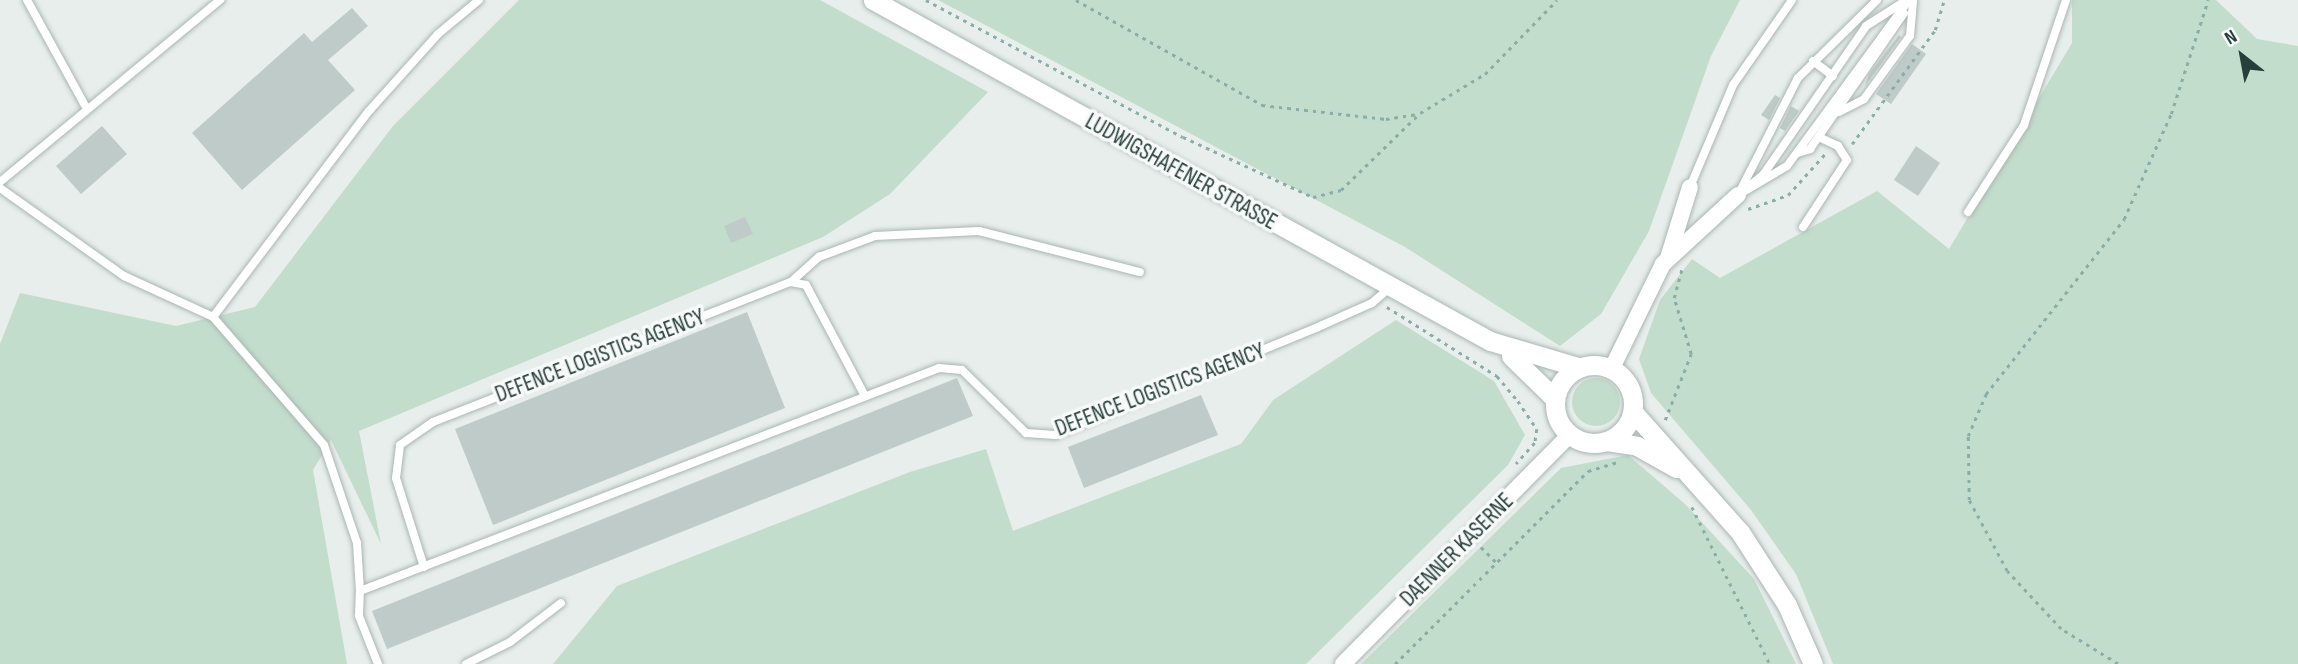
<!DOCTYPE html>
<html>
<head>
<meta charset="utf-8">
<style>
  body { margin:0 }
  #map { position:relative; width:2298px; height:664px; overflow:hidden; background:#e7eeeb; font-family:"Sofia Sans Condensed",sans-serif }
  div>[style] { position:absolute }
  .green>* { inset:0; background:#c2ddcc }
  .round { border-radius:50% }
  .building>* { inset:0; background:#bfcbc8 }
  .path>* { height:2.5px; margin-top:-1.25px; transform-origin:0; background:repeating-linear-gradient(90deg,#8aaea7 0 3.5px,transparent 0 8.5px) }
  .roads { filter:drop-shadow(0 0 2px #aab6b3) drop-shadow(0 0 2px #aab6b3) }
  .service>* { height:8px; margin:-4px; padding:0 4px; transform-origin:4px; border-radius:4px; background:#fff }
  .minor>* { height:16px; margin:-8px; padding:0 8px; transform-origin:8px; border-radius:8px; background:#fff }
  .tertiary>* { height:19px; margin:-9.5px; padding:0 9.5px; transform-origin:9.5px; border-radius:9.5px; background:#fff }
  .tertiary>.ring { margin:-9.5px; padding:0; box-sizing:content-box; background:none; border:19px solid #fff; border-radius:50% }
  span { translate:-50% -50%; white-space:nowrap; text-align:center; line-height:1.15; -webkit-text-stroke:7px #f7faf9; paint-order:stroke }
  .street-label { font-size:23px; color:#273f3b }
  .north { position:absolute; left:2207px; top:21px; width:70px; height:70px; -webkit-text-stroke:5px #f7faf9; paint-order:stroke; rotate:329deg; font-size:19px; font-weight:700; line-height:28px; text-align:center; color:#273f3b }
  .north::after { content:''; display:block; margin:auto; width:24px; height:32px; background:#273f3b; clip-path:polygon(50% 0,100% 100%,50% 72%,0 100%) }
</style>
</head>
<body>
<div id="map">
  <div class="green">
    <div style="clip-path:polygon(519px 0,820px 0,988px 92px,890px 194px,823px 237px,359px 431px,381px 544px,331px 440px,313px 470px,347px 664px,0 664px,0 344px,20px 293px,176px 326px,255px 307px,393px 126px)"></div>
    <div style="clip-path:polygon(938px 0,1740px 0,1711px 56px,1649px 231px,1601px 314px,1560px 346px,1405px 247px)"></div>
    <div style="clip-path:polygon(2072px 0,2216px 0,2257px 39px,2298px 46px,2298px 664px,1833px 664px,1796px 574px,1751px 510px,1651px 393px,1639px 359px,1660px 300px,1692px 259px,1720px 278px,1877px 191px,1949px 249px,2072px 43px)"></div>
    <div style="clip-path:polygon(1396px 320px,1494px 381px,1525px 435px,1508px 465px,1306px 664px,553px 664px,617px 586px,910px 472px,986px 449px,1013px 531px,1241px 444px,1273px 400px)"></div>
    <div class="round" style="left:1572px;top:378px;width:48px;height:48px"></div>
    <div style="clip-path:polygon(1628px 455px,1686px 505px,1754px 579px,1796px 664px,1361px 664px,1561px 468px)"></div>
  </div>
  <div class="building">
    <div style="clip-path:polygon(352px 8px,368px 26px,328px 60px,355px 90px,242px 190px,192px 133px,304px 33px,312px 42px)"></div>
    <div style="clip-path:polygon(1899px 35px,1901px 37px,1865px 86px,1869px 74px)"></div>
    <div style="clip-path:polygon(1912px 44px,1926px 54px,1891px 104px,1876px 94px)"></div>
    <div style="clip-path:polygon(1775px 95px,1780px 98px,1769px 120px,1761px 115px)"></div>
    <div style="clip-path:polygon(1791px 106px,1799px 111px,1785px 131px,1780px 128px)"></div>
    <div style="clip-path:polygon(102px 126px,127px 154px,81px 194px,56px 166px)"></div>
    <div style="clip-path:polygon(1916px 146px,1940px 163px,1918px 196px,1894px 180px)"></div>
    <div style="clip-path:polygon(745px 217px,753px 234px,731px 243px,724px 226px)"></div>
    <div style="clip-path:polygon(747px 312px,785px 408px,493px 525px,455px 429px)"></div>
    <div style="clip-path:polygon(957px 378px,973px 416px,387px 649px,372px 611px)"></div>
    <div style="clip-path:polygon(1201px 395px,1218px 435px,1084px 488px,1068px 447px)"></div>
  </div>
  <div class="path">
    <div style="left:926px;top:0;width:291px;rotate:28.1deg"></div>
    <div style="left:1183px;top:137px;width:143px;rotate:24.8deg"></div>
    <div style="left:1313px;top:197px;width:29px;rotate:-14deg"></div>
    <div style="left:1341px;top:190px;width:110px;rotate:-44.3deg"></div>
    <div style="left:1420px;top:113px;width:76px;rotate:-31deg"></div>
    <div style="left:1485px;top:74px;width:103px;rotate:-45.8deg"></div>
    <div style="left:1076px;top:0;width:214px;rotate:29.4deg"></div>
    <div style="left:1262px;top:105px;width:125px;rotate:6.4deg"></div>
    <div style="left:1386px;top:119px;width:33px;rotate:-9deg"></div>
    <div style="left:1852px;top:144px;width:141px;rotate:-53.9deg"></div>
    <div style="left:1935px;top:30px;width:31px;rotate:-73deg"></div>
    <div style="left:1748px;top:209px;width:42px;rotate:-19.3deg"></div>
    <div style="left:1788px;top:195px;width:55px;rotate:-47.9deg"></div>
    <div style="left:1387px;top:307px;width:130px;rotate:32.1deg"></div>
    <div style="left:1497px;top:376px;width:33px;rotate:50deg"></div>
    <div style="left:1518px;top:401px;width:34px;rotate:56deg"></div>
    <div style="left:1537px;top:429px;width:14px;rotate:98deg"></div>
    <div style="left:1535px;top:443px;width:28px;rotate:132deg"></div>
    <div style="left:1665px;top:420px;width:71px;rotate:-68.5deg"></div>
    <div style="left:1691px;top:354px;width:59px;rotate:-106.9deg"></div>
    <div style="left:1674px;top:298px;width:30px;rotate:-75deg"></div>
    <div style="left:1692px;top:507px;width:175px;rotate:63.6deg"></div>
    <div style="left:1481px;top:547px;width:24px;rotate:45deg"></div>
    <div style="left:1395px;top:664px;width:273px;rotate:-45deg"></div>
    <div style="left:1588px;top:471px;width:30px;rotate:-17deg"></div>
    <div style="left:2118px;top:664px;width:67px;rotate:-148.4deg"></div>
    <div style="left:2061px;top:629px;width:79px;rotate:-133deg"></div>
    <div style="left:2007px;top:571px;width:81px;rotate:-118.2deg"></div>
    <div style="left:1969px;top:500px;width:64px;rotate:-90.9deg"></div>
    <div style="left:1968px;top:436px;width:46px;rotate:-66.8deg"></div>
    <div style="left:1986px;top:394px;width:223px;rotate:-51.7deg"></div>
    <div style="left:2124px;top:219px;width:115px;rotate:-65.9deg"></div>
    <div style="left:2171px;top:114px;width:120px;rotate:-72deg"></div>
  </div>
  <div class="roads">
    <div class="service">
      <div style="left:27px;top:0;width:124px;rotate:61.2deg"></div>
      <div style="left:1813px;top:61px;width:25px;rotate:37deg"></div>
      <div style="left:1839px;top:112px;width:28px;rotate:-27deg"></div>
      <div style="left:1864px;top:99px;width:78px;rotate:-53.9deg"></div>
      <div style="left:1910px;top:36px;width:36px;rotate:-85deg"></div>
      <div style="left:1798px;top:153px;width:13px;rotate:-18deg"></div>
      <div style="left:1810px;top:149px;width:165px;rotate:-55.3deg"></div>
      <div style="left:0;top:182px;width:286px;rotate:-39.6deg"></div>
      <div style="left:1690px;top:187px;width:111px;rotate:-67.1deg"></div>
      <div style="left:1733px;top:85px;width:103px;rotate:-55.2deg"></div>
      <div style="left:1748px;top:187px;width:19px;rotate:-39deg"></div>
      <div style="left:1763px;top:175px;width:181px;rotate:-55.3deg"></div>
      <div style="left:1866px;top:26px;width:49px;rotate:-32.4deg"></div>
      <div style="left:0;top:188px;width:152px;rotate:35.4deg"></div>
      <div style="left:124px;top:276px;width:98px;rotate:24.7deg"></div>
      <div style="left:213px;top:317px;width:169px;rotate:49.1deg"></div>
      <div style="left:324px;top:445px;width:103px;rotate:71.4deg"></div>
      <div style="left:357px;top:543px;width:48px;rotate:86.4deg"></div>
      <div style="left:1738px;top:195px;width:57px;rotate:-30.6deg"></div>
      <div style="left:1787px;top:166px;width:206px;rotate:-53.7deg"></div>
      <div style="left:1738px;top:195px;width:131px;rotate:-62.9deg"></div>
      <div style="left:1798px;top:78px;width:111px;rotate:-44.6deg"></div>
      <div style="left:1968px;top:212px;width:103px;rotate:-57.2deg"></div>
      <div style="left:2024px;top:125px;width:132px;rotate:-71.4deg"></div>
      <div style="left:1803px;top:227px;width:80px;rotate:-56.7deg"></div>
      <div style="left:1847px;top:160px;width:17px;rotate:-123deg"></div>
      <div style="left:1838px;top:146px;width:21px;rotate:-155deg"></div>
      <div style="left:791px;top:282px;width:38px;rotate:-42deg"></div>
      <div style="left:819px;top:257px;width:60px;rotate:-20.6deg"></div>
      <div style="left:875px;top:236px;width:104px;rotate:-2.8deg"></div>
      <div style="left:979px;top:231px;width:166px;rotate:14.3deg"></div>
      <div style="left:213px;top:317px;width:258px;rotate:-52.9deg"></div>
      <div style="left:369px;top:111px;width:103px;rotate:-48.1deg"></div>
      <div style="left:438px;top:34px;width:53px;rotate:-39.7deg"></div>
      <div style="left:424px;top:567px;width:93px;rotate:-107.5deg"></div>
      <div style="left:396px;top:478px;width:33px;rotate:-83deg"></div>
      <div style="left:400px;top:445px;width:40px;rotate:-34.9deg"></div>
      <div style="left:433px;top:422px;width:384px;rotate:-21.4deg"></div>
      <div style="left:791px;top:282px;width:15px;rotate:11deg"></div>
      <div style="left:806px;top:285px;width:126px;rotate:62deg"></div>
      <div style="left:378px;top:664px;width:52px;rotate:-111.6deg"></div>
      <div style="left:359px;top:616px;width:25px;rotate:-88deg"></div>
      <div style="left:360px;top:591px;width:620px;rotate:-21.06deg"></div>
      <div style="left:939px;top:368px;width:23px;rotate:5deg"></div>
      <div style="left:962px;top:370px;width:90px;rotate:44.5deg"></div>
      <div style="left:1026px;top:433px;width:29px;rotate:4deg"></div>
      <div style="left:1055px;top:435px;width:284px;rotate:-22.3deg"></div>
      <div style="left:1318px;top:327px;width:59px;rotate:-24deg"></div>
      <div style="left:1372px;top:303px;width:23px;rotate:-41deg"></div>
      <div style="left:466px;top:664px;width:49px;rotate:-26.6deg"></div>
      <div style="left:510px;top:642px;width:64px;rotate:-37.4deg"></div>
    </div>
    <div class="minor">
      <div style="left:1668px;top:258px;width:74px;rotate:-72.8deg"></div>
      <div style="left:1612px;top:368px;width:116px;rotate:-63.9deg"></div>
      <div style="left:1663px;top:264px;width:102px;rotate:-42.6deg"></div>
      <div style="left:1343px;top:664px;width:322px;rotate:-45.3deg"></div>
    </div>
    <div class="tertiary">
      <div style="left:873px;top:0;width:705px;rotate:28.93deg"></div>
      <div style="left:1490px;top:341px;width:92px;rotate:16.5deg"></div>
      <div style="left:1511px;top:356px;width:62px;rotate:44.3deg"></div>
      <div class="ring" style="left:1555px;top:365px;width:59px;height:59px"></div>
      <div style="left:1633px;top:412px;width:161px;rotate:48.3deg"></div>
      <div style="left:1740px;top:532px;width:87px;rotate:57.2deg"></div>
      <div style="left:1787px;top:605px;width:64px;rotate:66.2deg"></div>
      <div style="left:1607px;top:441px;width:30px;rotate:9deg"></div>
      <div style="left:1637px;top:446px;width:45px;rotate:29.4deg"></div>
    </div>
  </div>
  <div class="street-label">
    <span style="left:1181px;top:172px;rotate:29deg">LUDWIGSHAFENER STRASSE</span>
    <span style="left:600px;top:356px;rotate:-21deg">DEFENCE LOGISTICS AGENCY</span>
    <span style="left:1160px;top:390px;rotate:-21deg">DEFENCE LOGISTICS AGENCY</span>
    <span style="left:1457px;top:550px;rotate:-45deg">DAENNER KASERNE</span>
  </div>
  <div class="north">N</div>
</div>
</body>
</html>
